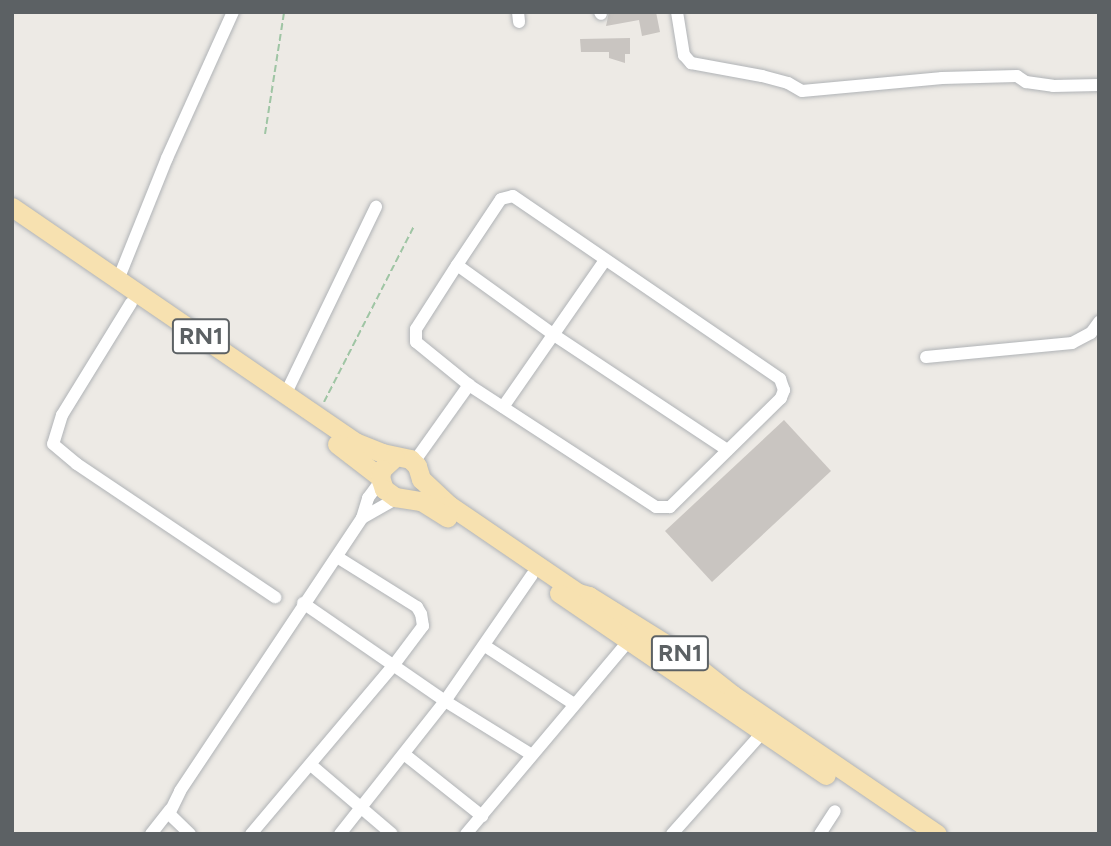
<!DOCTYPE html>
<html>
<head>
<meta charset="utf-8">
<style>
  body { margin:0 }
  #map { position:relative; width:1111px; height:846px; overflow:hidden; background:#edeae5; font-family:Figtree,sans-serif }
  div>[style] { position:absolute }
  .building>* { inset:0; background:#c9c5c1 }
  .path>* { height:2px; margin-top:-1px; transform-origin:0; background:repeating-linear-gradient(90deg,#9fc5a4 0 7px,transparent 0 10.5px) }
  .roads { filter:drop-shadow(0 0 2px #b0b3b6) drop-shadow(0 0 2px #b0b3b6) }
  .minor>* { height:12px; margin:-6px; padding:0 6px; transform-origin:6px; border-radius:6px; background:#fff }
  .primary>* { height:19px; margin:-9.5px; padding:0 9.5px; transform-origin:9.5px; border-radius:9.5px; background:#f7e1b0 }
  span { translate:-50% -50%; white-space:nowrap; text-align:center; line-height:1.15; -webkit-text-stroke:5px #fff; paint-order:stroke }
  .shield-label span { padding:2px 5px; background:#fff; border:2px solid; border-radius:5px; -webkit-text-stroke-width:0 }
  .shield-label { font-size:24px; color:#5c6164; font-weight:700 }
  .frame { position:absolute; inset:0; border:14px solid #5c6164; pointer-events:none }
</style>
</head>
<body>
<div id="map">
  <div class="building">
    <div style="clip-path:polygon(609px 12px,656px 12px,660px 32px,642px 36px,639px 20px,606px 26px)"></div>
    <div style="clip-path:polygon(630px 38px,630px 54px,625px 54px,625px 63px,609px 58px,609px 52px,581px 52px,580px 39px)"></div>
    <div style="clip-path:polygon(784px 420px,831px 471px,712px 582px,665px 531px)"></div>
  </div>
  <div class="path">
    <div style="left:265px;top:134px;width:123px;rotate:-81.1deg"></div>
    <div style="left:324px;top:402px;width:198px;rotate:-62.9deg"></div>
  </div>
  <div class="roads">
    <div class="minor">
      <div style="left:518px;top:12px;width:10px;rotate:84deg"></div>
      <div style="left:600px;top:12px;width:2px;rotate:63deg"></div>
      <div style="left:677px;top:12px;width:44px;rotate:80.8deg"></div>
      <div style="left:684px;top:55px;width:11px;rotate:49deg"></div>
      <div style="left:691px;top:63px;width:72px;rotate:10.4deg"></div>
      <div style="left:762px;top:76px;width:27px;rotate:15deg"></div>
      <div style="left:788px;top:83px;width:16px;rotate:30deg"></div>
      <div style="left:802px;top:91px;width:141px;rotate:-5.3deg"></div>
      <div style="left:942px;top:78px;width:75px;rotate:-1.5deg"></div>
      <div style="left:1017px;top:76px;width:11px;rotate:34deg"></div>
      <div style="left:1026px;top:82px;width:27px;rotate:8deg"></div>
      <div style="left:1053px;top:86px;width:46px;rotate:-1.2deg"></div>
      <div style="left:513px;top:196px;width:324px;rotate:34.4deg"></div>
      <div style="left:780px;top:379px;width:12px;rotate:70deg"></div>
      <div style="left:784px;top:390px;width:9px;rotate:111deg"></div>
      <div style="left:781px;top:398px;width:156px;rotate:135.5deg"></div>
      <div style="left:670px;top:507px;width:14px;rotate:180deg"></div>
      <div style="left:656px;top:507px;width:223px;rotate:-146.9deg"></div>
      <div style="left:469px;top:385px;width:68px;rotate:-140.9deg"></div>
      <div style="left:416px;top:342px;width:13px;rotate:-90deg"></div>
      <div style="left:416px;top:329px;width:76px;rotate:-57.4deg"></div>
      <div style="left:457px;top:265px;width:79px;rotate:-56.3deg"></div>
      <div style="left:501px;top:199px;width:12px;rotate:-14deg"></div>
      <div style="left:457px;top:265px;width:120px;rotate:35.8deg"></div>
      <div style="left:554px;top:335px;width:208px;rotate:33.6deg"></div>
      <div style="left:118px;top:280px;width:131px;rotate:-68.1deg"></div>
      <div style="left:167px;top:158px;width:160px;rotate:-65.7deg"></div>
      <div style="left:131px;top:303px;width:132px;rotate:121.6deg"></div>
      <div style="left:62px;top:415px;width:30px;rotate:107deg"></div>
      <div style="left:53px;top:444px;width:31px;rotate:40deg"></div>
      <div style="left:77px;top:464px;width:239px;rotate:33.9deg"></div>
      <div style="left:926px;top:357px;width:147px;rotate:-5.5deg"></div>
      <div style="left:1072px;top:343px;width:21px;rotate:-28deg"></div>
      <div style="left:1091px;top:333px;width:14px;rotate:-54deg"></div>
      <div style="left:286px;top:393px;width:207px;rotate:-64.2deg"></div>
      <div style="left:503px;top:407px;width:179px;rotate:-55.2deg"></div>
      <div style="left:414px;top:462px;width:95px;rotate:-54.5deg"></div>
      <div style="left:362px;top:518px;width:21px;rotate:-73deg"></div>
      <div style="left:368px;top:498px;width:21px;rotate:-53deg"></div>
      <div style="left:303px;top:603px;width:173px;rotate:34.6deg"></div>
      <div style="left:445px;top:701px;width:102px;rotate:31.8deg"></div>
      <div style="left:485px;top:646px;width:106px;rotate:33.1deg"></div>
      <div style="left:404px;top:754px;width:100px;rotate:38.5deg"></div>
      <div style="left:311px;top:765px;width:106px;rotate:40.4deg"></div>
      <div style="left:151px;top:834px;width:31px;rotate:-52deg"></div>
      <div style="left:190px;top:834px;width:29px;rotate:-136deg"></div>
      <div style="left:169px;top:814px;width:25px;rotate:-64deg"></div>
      <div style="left:180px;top:791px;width:328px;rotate:-56.3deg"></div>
      <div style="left:362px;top:518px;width:43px;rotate:-29.6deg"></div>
      <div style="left:251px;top:834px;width:220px;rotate:-49.8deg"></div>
      <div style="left:393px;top:666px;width:50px;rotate:-53.1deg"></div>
      <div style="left:423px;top:626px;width:12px;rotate:-99deg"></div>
      <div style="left:421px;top:614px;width:8px;rotate:-120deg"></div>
      <div style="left:417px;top:607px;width:94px;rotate:-148deg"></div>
      <div style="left:340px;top:834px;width:169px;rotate:-51.7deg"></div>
      <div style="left:445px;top:701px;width:153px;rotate:-55.4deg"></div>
      <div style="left:466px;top:834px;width:259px;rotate:-49.9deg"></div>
      <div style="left:672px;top:834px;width:137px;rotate:-48.3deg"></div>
      <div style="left:820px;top:834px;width:27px;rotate:-57deg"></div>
    </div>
    <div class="primary">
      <div style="left:12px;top:207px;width:416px;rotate:34.4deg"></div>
      <div style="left:355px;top:442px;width:29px;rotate:22deg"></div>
      <div style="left:382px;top:453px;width:29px;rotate:12deg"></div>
      <div style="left:410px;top:459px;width:10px;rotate:45deg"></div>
      <div style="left:417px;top:466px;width:14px;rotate:73deg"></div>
      <div style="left:421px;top:479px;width:38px;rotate:43deg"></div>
      <div style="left:449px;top:505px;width:156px;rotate:34.3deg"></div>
      <div style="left:578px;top:593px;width:11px;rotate:15deg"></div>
      <div style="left:589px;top:596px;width:104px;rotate:32deg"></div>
      <div style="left:677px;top:651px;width:71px;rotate:38.2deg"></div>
      <div style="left:733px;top:695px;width:247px;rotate:34.3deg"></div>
      <div style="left:337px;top:444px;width:54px;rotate:37.5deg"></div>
      <div style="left:395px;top:457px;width:18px;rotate:137deg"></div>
      <div style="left:382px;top:469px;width:8px;rotate:104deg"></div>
      <div style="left:380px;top:477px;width:13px;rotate:72deg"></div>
      <div style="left:384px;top:489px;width:14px;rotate:36deg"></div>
      <div style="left:395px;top:497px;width:26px;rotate:9deg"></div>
      <div style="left:421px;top:501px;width:31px;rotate:32deg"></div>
      <div style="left:559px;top:593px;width:323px;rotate:34.3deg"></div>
    </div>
  </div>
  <div class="shield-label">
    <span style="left:201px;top:336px">RN1</span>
    <span style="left:680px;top:653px">RN1</span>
  </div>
  <div class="frame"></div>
</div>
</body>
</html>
